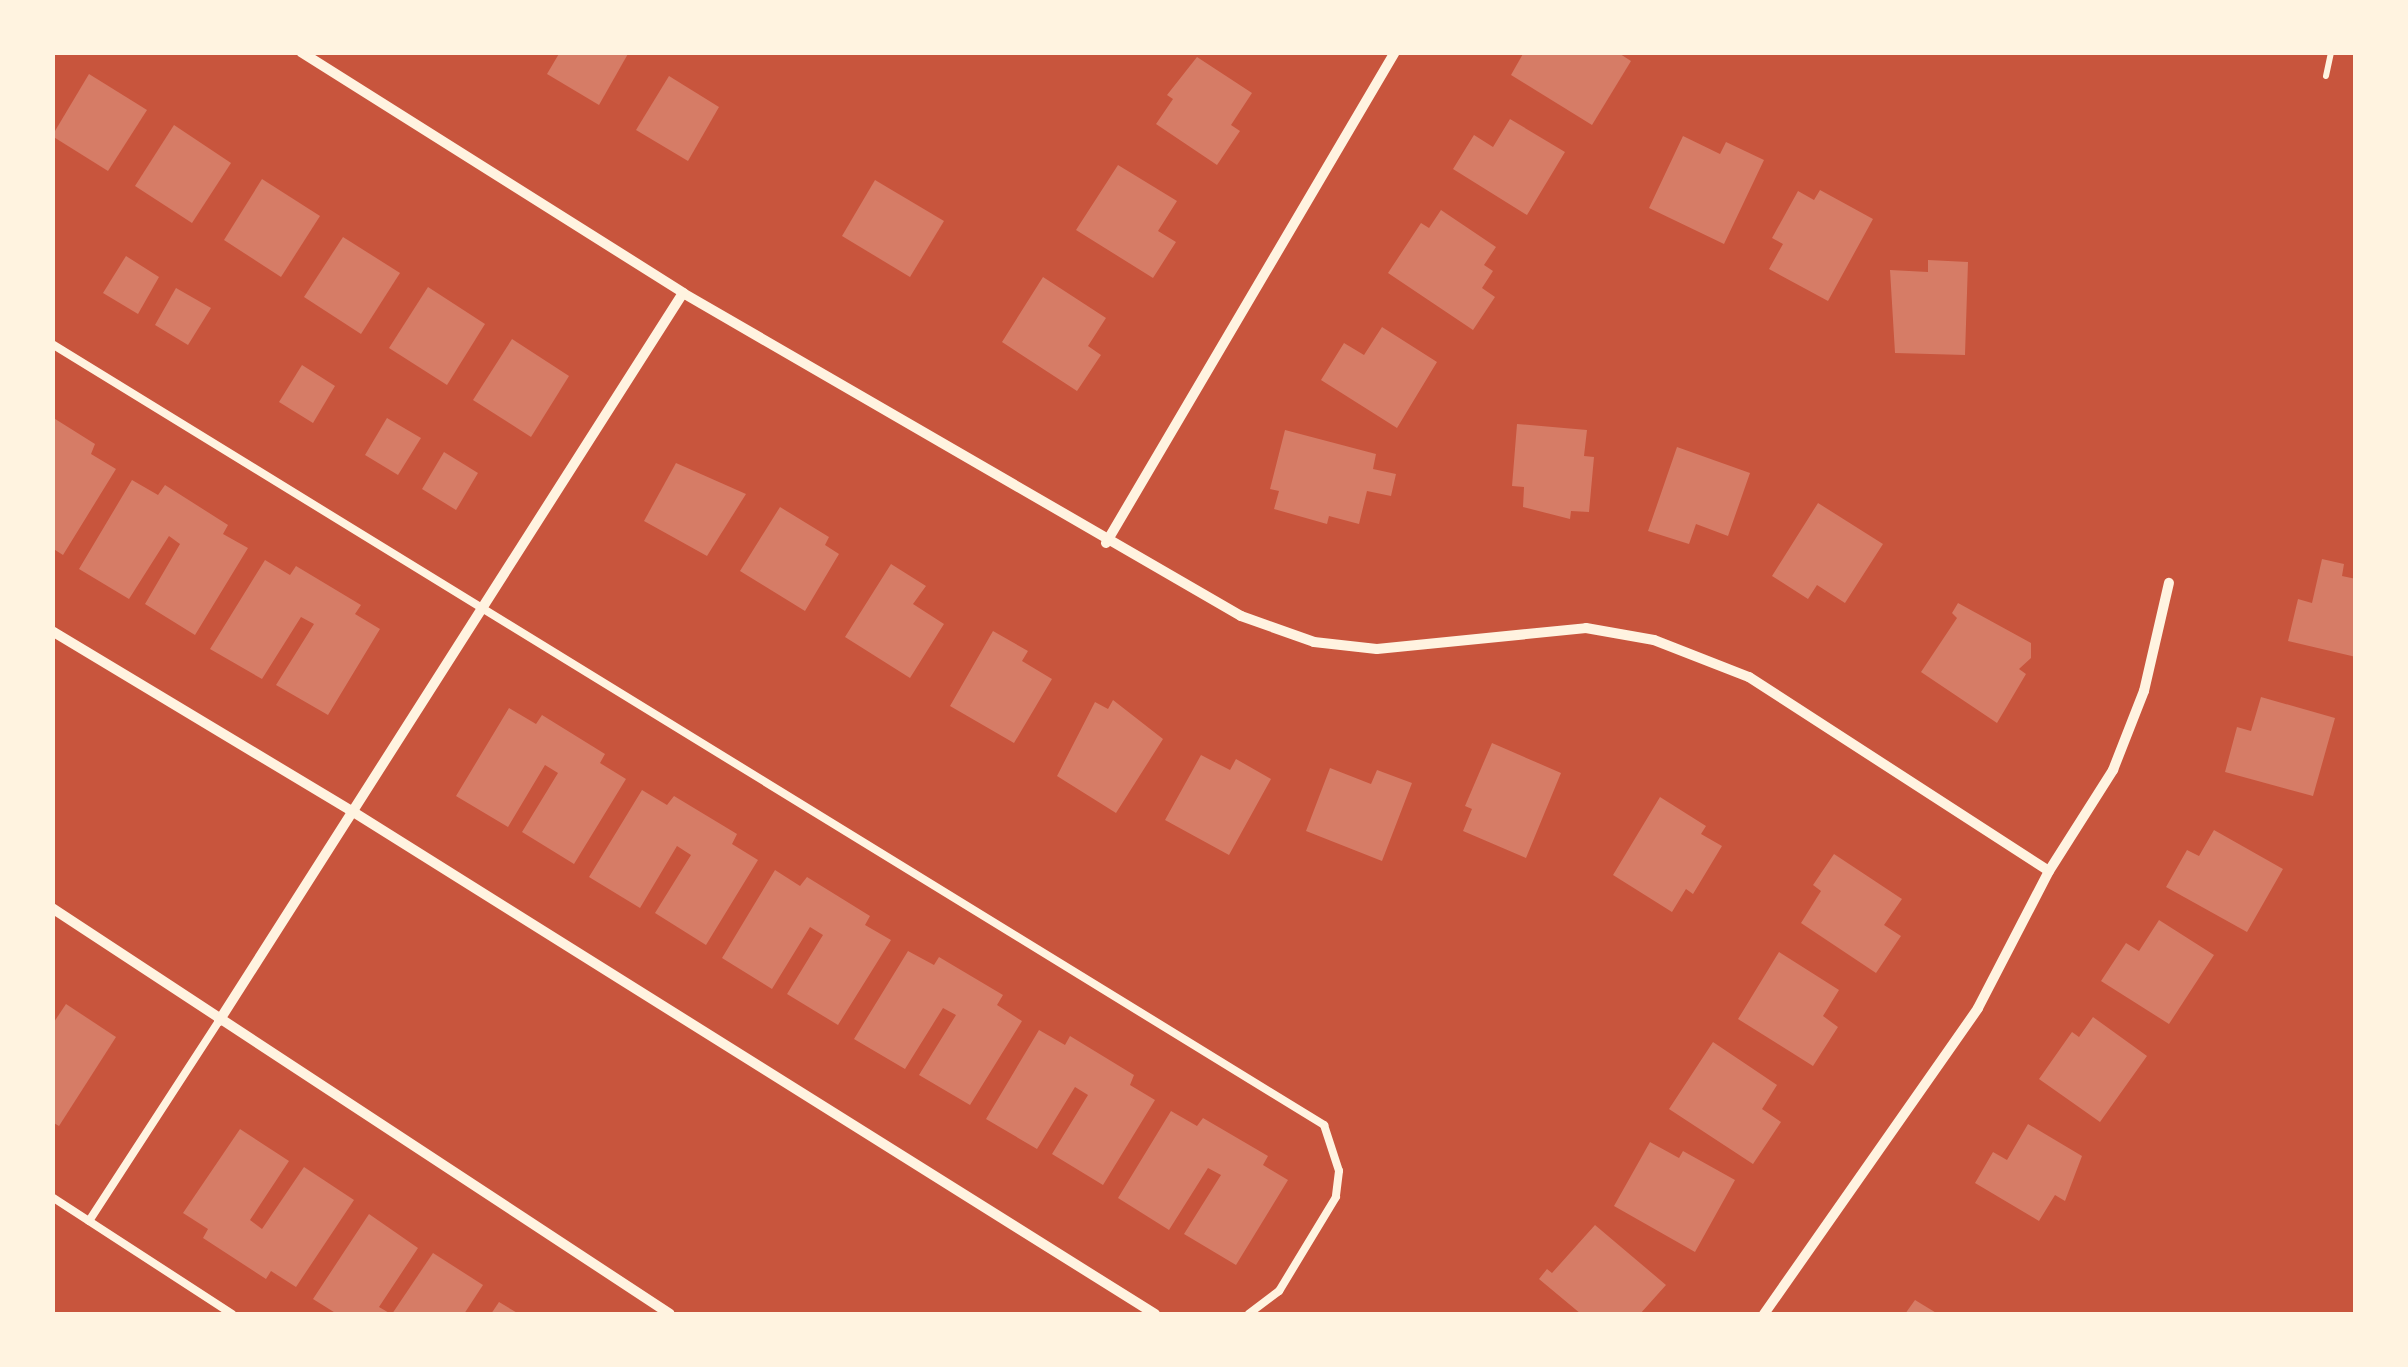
<!DOCTYPE html>
<html>
<head>
<meta charset="utf-8">
<style>
  body { margin:0 }
  #map { position:relative; width:2408px; height:1367px; overflow:hidden; background:#c8553d; font-family:"Archivo Narrow",sans-serif }
  div>[style] { position:absolute }
  .building>* { inset:0; background:#d67c66 }
  .path>* { height:6px; margin:-3px; padding:0 3px; transform-origin:3px; border-radius:3px; background:#fff3e0 }
  .service>* { height:8px; margin:-4px; padding:0 4px; transform-origin:4px; border-radius:4px; background:#fff3e0 }
  .minor>* { height:10px; margin:-5px; padding:0 5px; transform-origin:5px; border-radius:5px; background:#fff3e0 }
  span { translate:-50% -50%; white-space:nowrap; text-align:center; line-height:1.15; -webkit-text-stroke:8px #fff3e0; paint-order:stroke }
  .frame { position:absolute; inset:0; border:55px solid #fff3e0; pointer-events:none }
</style>
</head>
<body>
<div id="map">
  <div class="building">
    <div style="clip-path:polygon(560px 52px,629px 52px,599px 105px,547px 74px)"></div>
    <div style="clip-path:polygon(1524px 52px,1617px 52px,1631px 61px,1592px 125px,1511px 75px)"></div>
    <div style="clip-path:polygon(1197px 57px,1252px 93px,1231px 125px,1240px 131px,1217px 165px,1156px 124px,1173px 99px,1167px 95px)"></div>
    <div style="clip-path:polygon(89px 74px,147px 110px,108px 171px,52px 136px)"></div>
    <div style="clip-path:polygon(669px 76px,719px 107px,688px 161px,636px 130px)"></div>
    <div style="clip-path:polygon(1510px 119px,1565px 152px,1527px 215px,1453px 169px,1474px 135px,1493px 147px)"></div>
    <div style="clip-path:polygon(174px 125px,231px 163px,192px 223px,135px 186px)"></div>
    <div style="clip-path:polygon(1683px 136px,1720px 154px,1726px 142px,1764px 160px,1724px 244px,1649px 208px)"></div>
    <div style="clip-path:polygon(1118px 165px,1177px 201px,1158px 231px,1176px 242px,1153px 278px,1076px 230px)"></div>
    <div style="clip-path:polygon(262px 179px,320px 216px,281px 277px,224px 240px)"></div>
    <div style="clip-path:polygon(875px 180px,944px 221px,910px 277px,842px 236px)"></div>
    <div style="clip-path:polygon(1820px 190px,1873px 219px,1828px 301px,1769px 269px,1783px 244px,1772px 238px,1798px 191px,1814px 200px)"></div>
    <div style="clip-path:polygon(1441px 210px,1496px 247px,1484px 265px,1493px 271px,1482px 288px,1495px 297px,1473px 330px,1388px 273px,1421px 223px,1429px 228px)"></div>
    <div style="clip-path:polygon(343px 237px,400px 273px,361px 334px,304px 297px)"></div>
    <div style="clip-path:polygon(126px 256px,159px 277px,138px 314px,103px 293px)"></div>
    <div style="clip-path:polygon(1928px 260px,1968px 262px,1965px 355px,1895px 353px,1890px 270px,1928px 272px)"></div>
    <div style="clip-path:polygon(1043px 277px,1106px 318px,1088px 346px,1101px 355px,1077px 391px,1002px 342px)"></div>
    <div style="clip-path:polygon(428px 287px,485px 324px,447px 385px,389px 348px)"></div>
    <div style="clip-path:polygon(176px 288px,211px 308px,188px 345px,155px 325px)"></div>
    <div style="clip-path:polygon(1382px 327px,1437px 362px,1397px 428px,1321px 380px,1344px 343px,1364px 355px)"></div>
    <div style="clip-path:polygon(512px 339px,569px 376px,531px 437px,473px 400px)"></div>
    <div style="clip-path:polygon(302px 365px,335px 386px,313px 423px,279px 402px)"></div>
    <div style="clip-path:polygon(52px 417px,95px 444px,91px 454px,116px 469px,63px 555px,52px 548px)"></div>
    <div style="clip-path:polygon(387px 418px,421px 438px,398px 475px,365px 455px)"></div>
    <div style="clip-path:polygon(1517px 424px,1587px 430px,1584px 456px,1594px 457px,1589px 512px,1571px 511px,1570px 519px,1523px 507px,1524px 487px,1512px 486px)"></div>
    <div style="clip-path:polygon(1285px 430px,1376px 454px,1373px 469px,1396px 474px,1391px 496px,1367px 491px,1359px 524px,1329px 516px,1327px 524px,1274px 509px,1279px 491px,1270px 489px)"></div>
    <div style="clip-path:polygon(1677px 447px,1750px 473px,1728px 536px,1696px 524px,1689px 544px,1648px 531px)"></div>
    <div style="clip-path:polygon(444px 452px,478px 473px,456px 510px,422px 489px)"></div>
    <div style="clip-path:polygon(676px 463px,746px 494px,707px 556px,644px 521px)"></div>
    <div style="clip-path:polygon(132px 480px,158px 495px,165px 485px,228px 525px,223px 534px,248px 548px,195px 635px,145px 604px,180px 544px,169px 536px,129px 599px,79px 569px)"></div>
    <div style="clip-path:polygon(1818px 503px,1883px 544px,1845px 603px,1817px 585px,1808px 599px,1772px 576px)"></div>
    <div style="clip-path:polygon(780px 507px,829px 537px,825px 545px,839px 554px,805px 611px,740px 571px)"></div>
    <div style="clip-path:polygon(2322px 559px,2344px 564px,2342px 576px,2356px 579px,2356px 657px,2288px 641px,2298px 599px,2312px 603px)"></div>
    <div style="clip-path:polygon(265px 560px,290px 575px,296px 566px,361px 605px,355px 614px,380px 629px,328px 715px,276px 685px,314px 624px,301px 617px,262px 679px,210px 649px)"></div>
    <div style="clip-path:polygon(891px 564px,926px 586px,913px 604px,944px 624px,910px 678px,845px 637px)"></div>
    <div style="clip-path:polygon(1958px 603px,2031px 643px,2031px 658px,2019px 669px,2026px 674px,1997px 723px,1921px 672px,1957px 618px,1952px 613px)"></div>
    <div style="clip-path:polygon(993px 631px,1028px 651px,1022px 661px,1052px 679px,1014px 743px,950px 706px)"></div>
    <div style="clip-path:polygon(2261px 697px,2335px 718px,2313px 796px,2225px 772px,2237px 727px,2251px 731px)"></div>
    <div style="clip-path:polygon(1113px 700px,1163px 739px,1116px 813px,1057px 776px,1095px 702px,1108px 709px)"></div>
    <div style="clip-path:polygon(509px 708px,536px 724px,542px 715px,605px 754px,600px 763px,626px 779px,574px 864px,522px 832px,558px 773px,545px 765px,508px 827px,456px 796px)"></div>
    <div style="clip-path:polygon(1492px 743px,1561px 773px,1526px 858px,1463px 831px,1472px 809px,1465px 806px)"></div>
    <div style="clip-path:polygon(1201px 755px,1230px 770px,1236px 759px,1271px 779px,1229px 855px,1165px 820px)"></div>
    <div style="clip-path:polygon(1330px 768px,1371px 784px,1377px 770px,1412px 783px,1382px 861px,1306px 831px)"></div>
    <div style="clip-path:polygon(642px 790px,667px 805px,674px 796px,737px 834px,732px 844px,758px 860px,706px 945px,655px 913px,691px 855px,677px 846px,640px 908px,589px 877px)"></div>
    <div style="clip-path:polygon(1660px 797px,1706px 826px,1701px 834px,1722px 846px,1693px 894px,1686px 889px,1672px 912px,1613px 875px)"></div>
    <div style="clip-path:polygon(2214px 830px,2283px 869px,2247px 932px,2166px 887px,2187px 850px,2199px 856px)"></div>
    <div style="clip-path:polygon(1834px 854px,1902px 899px,1884px 925px,1901px 936px,1876px 973px,1801px 923px,1821px 891px,1813px 885px)"></div>
    <div style="clip-path:polygon(775px 870px,800px 886px,807px 877px,870px 916px,865px 925px,891px 940px,838px 1025px,787px 994px,823px 935px,810px 927px,772px 989px,722px 958px)"></div>
    <div style="clip-path:polygon(2159px 920px,2214px 955px,2169px 1024px,2101px 981px,2126px 943px,2139px 951px)"></div>
    <div style="clip-path:polygon(908px 951px,934px 965px,939px 957px,1003px 995px,997px 1005px,1022px 1021px,970px 1105px,919px 1075px,956px 1015px,943px 1008px,905px 1069px,854px 1039px)"></div>
    <div style="clip-path:polygon(1779px 952px,1839px 990px,1823px 1016px,1838px 1027px,1813px 1066px,1738px 1019px)"></div>
    <div style="clip-path:polygon(66px 1004px,116px 1037px,59px 1126px,52px 1122px,52px 1025px)"></div>
    <div style="clip-path:polygon(2093px 1017px,2147px 1056px,2100px 1122px,2039px 1079px,2072px 1032px,2079px 1037px)"></div>
    <div style="clip-path:polygon(1039px 1030px,1065px 1045px,1070px 1036px,1134px 1075px,1130px 1085px,1155px 1100px,1103px 1185px,1052px 1154px,1088px 1095px,1075px 1087px,1037px 1149px,986px 1119px)"></div>
    <div style="clip-path:polygon(1713px 1042px,1777px 1085px,1762px 1109px,1781px 1122px,1753px 1164px,1669px 1109px)"></div>
    <div style="clip-path:polygon(1171px 1111px,1197px 1126px,1203px 1118px,1268px 1156px,1263px 1165px,1288px 1180px,1236px 1265px,1184px 1234px,1221px 1175px,1208px 1168px,1169px 1230px,1118px 1198px)"></div>
    <div style="clip-path:polygon(2028px 1124px,2082px 1156px,2065px 1201px,2055px 1195px,2039px 1221px,1975px 1183px,1993px 1152px,2007px 1160px)"></div>
    <div style="clip-path:polygon(240px 1129px,289px 1161px,250px 1220px,262px 1229px,304px 1167px,354px 1200px,296px 1287px,271px 1271px,266px 1279px,203px 1238px,208px 1229px,183px 1213px)"></div>
    <div style="clip-path:polygon(1650px 1142px,1679px 1158px,1683px 1151px,1735px 1180px,1695px 1252px,1614px 1206px)"></div>
    <div style="clip-path:polygon(369px 1214px,418px 1248px,379px 1307px,391px 1314px,337px 1314px,313px 1299px)"></div>
    <div style="clip-path:polygon(1595px 1225px,1666px 1285px,1640px 1314px,1581px 1314px,1539px 1279px,1547px 1269px,1552px 1273px)"></div>
    <div style="clip-path:polygon(433px 1253px,483px 1285px,464px 1314px,392px 1314px)"></div>
    <div style="clip-path:polygon(1915px 1300px,1938px 1314px,1905px 1314px)"></div>
    <div style="clip-path:polygon(499px 1302px,519px 1314px,491px 1314px)"></div>
  </div>
  <div class="path">
    <div style="left:2326px;top:76px;width:25px;rotate:-78deg"></div>
  </div>
  <div class="service">
    <div style="left:52px;top:344px;width:1493px;rotate:31.55deg"></div>
    <div style="left:1324px;top:1125px;width:48px;rotate:71.9deg"></div>
    <div style="left:1339px;top:1171px;width:26px;rotate:97deg"></div>
    <div style="left:1336px;top:1197px;width:110px;rotate:121.2deg"></div>
    <div style="left:1279px;top:1291px;width:38px;rotate:143deg"></div>
    <div style="left:52px;top:1197px;width:215px;rotate:33deg"></div>
    <div style="left:89px;top:1221px;width:239px;rotate:-57deg"></div>
  </div>
  <div class="minor">
    <div style="left:301px;top:52px;width:452px;rotate:32.2deg"></div>
    <div style="left:683px;top:293px;width:645px;rotate:30.06deg"></div>
    <div style="left:1241px;top:616px;width:77px;rotate:19.6deg"></div>
    <div style="left:1314px;top:642px;width:63px;rotate:6.3deg"></div>
    <div style="left:1377px;top:649px;width:210px;rotate:-5.7deg"></div>
    <div style="left:1586px;top:628px;width:69px;rotate:10deg"></div>
    <div style="left:1654px;top:640px;width:102px;rotate:21.3deg"></div>
    <div style="left:1749px;top:677px;width:357px;rotate:32.9deg"></div>
    <div style="left:1106px;top:543px;width:570px;rotate:-59.52deg"></div>
    <div style="left:52px;top:631px;width:353px;rotate:31deg"></div>
    <div style="left:355px;top:813px;width:944px;rotate:32.06deg"></div>
    <div style="left:52px;top:908px;width:739px;rotate:33.3deg"></div>
    <div style="left:219px;top:1021px;width:863px;rotate:-57.49deg"></div>
    <div style="left:1764px;top:1314px;width:373px;rotate:-55deg"></div>
    <div style="left:1978px;top:1008px;width:154px;rotate:-62.6deg"></div>
    <div style="left:2049px;top:871px;width:120px;rotate:-57.6deg"></div>
    <div style="left:2113px;top:770px;width:85px;rotate:-68.6deg"></div>
    <div style="left:2144px;top:691px;width:111px;rotate:-77deg"></div>
  </div>
  <div class="frame"></div>
</div>
</body>
</html>
